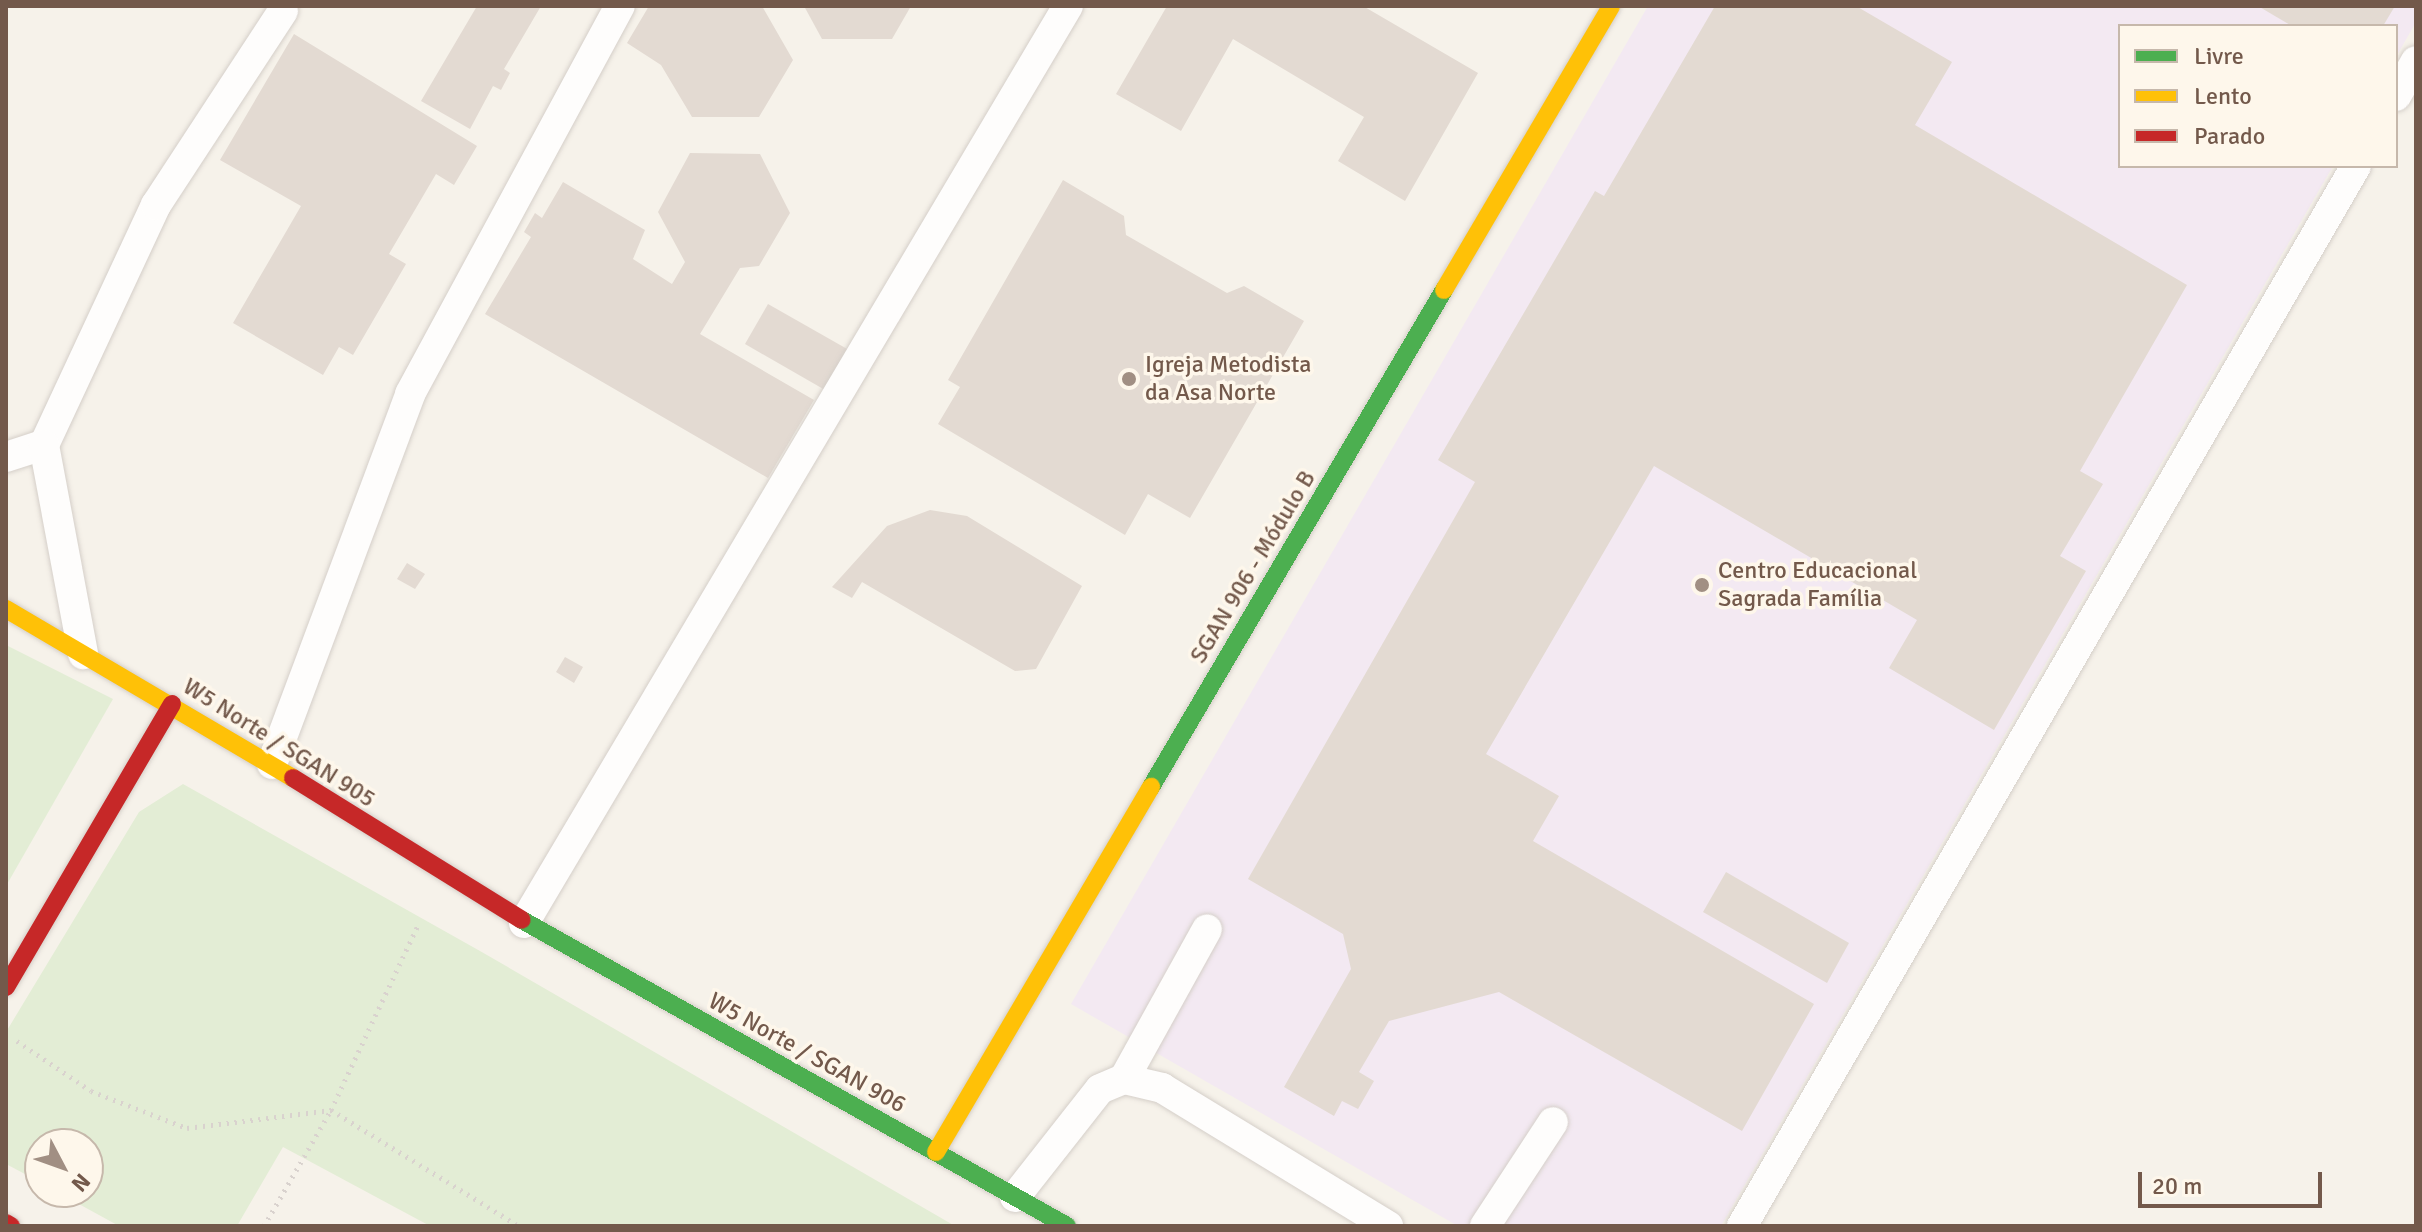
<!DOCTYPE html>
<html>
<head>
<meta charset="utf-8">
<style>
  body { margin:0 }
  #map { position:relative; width:2422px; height:1232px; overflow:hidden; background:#f6f2ea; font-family:Signika,sans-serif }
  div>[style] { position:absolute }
  .education>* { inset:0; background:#f3e9f2 }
  .green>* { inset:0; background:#e3edd5 }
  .building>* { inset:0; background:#e3dad2 }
  .path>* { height:5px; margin-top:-2.5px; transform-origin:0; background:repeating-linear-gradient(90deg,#d9d2ce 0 2px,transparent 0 8px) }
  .roads { filter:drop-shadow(0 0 2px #d5cfc9) drop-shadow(0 0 2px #d5cfc9) }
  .lane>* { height:30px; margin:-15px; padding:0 15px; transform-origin:15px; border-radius:15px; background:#fefdfc }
  .fast>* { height:18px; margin:-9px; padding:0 9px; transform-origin:9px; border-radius:9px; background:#4caf50 }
  .slow>* { height:18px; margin:-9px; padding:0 9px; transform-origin:9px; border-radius:9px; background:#ffc107 }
  .jam>* { height:18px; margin:-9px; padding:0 9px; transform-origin:9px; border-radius:9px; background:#c62828 }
  .dots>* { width:22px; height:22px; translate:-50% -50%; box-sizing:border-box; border:4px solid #fef7eb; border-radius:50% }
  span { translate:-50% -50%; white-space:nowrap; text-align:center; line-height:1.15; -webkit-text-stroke:7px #fef7eb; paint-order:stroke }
  .poi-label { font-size:24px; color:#73594b }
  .left { translate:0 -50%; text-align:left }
  .street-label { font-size:24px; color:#73594b }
  .frame { position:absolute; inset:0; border:8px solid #73594b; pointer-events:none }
  .legend { position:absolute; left:2118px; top:24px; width:280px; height:144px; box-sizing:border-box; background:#fef7eb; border:2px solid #c6b8ab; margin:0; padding:10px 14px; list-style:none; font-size:24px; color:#73594b }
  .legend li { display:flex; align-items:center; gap:16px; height:40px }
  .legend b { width:40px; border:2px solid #c6b8ab }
  .north { position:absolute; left:24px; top:1128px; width:80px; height:80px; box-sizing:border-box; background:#fef7eb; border:2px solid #c6b8ab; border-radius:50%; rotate:131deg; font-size:22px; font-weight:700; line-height:32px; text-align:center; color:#73594b }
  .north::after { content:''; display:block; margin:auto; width:28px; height:36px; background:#a18f83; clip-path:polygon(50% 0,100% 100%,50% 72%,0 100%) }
  .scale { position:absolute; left:2138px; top:1172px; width:184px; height:36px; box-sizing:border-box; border:4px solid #73594b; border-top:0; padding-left:10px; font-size:24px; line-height:28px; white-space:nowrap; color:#73594b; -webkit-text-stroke:6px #fef7eb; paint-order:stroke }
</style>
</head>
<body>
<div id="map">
  <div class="education">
    <div style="clip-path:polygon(1648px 6px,2416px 6px,2416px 22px,2396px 57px,2396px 26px,2120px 26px,2120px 166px,2333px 166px,1721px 1226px,1458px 1226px,1071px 1004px)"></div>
  </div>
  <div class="green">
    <div style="clip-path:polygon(6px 645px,113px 699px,6px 886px)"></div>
    <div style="clip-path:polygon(183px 784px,480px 951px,955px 1226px,430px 1226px,283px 1147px,237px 1226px,119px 1226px,57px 1192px,88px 1192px,88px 1144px,40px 1144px,40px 1182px,6px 1164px,6px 1032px,139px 812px)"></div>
  </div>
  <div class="building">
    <div style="clip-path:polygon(477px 6px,541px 6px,504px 69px,510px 73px,501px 90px,493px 86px,470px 129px,421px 101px)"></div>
    <div style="clip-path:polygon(649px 6px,762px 6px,793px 60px,759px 117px,692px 117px,661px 65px,627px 43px)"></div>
    <div style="clip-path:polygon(804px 6px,911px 6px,892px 39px,822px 39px)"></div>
    <div style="clip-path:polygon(1167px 6px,1363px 6px,1478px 73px,1405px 201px,1338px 161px,1364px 117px,1233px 39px,1181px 131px,1116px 94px)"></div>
    <div style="clip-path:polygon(1715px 6px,1856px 6px,1952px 62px,1915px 125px,2187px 285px,2080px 471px,2103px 484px,2060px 556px,2086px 571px,1994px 730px,1889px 668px,1917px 620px,1654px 466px,1486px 754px,1559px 796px,1533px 841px,1814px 1004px,1742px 1131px,1499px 992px,1389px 1021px,1359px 1072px,1374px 1081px,1358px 1109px,1342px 1101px,1334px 1116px,1284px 1087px,1351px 969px,1343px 934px,1248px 879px,1475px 482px,1438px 460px,1595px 191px,1604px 196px)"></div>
    <div style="clip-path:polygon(2258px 6px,2395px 6px,2383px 26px,2292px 26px)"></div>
    <div style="clip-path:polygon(294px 34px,477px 146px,454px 185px,436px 174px,389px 254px,406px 264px,353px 355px,339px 347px,323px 375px,233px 323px,301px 206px,220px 160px)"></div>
    <div style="clip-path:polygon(690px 153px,760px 154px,790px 213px,759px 266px,740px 268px,700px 334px,814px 400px,768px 478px,485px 314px,531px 237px,524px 232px,535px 213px,542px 218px,563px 182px,645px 230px,633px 259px,672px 284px,685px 262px,658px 212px)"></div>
    <div style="clip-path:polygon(1063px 180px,1124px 216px,1126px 235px,1227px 293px,1244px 286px,1304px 321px,1190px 518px,1148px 494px,1125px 535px,938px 424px,960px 387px,948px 380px)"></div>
    <div style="clip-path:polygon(768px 304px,856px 354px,832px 394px,745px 344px)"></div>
    <div style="clip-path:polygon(930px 510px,967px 516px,1082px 586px,1036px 669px,1015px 671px,862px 582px,852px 598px,832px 587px,887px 526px)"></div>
    <div style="clip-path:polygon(407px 563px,425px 574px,415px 589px,397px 579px)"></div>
    <div style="clip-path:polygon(565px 657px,583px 667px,574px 683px,556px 672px)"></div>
    <div style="clip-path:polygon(1726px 872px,1849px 943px,1827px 983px,1703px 912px)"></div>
  </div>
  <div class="path">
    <div style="left:17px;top:1041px;width:89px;rotate:34deg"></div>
    <div style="left:91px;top:1091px;width:103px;rotate:21.1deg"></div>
    <div style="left:187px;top:1128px;width:145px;rotate:-7.1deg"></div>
    <div style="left:331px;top:1110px;width:221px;rotate:31.7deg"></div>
    <div style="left:264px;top:1226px;width:134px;rotate:-60deg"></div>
    <div style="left:331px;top:1110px;width:207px;rotate:-64.8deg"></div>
  </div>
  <div class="roads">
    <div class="lane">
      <div style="left:2396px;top:96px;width:40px;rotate:-60.3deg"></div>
      <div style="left:44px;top:445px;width:265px;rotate:-65deg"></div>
      <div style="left:156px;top:205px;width:232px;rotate:-56.8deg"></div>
      <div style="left:6px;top:457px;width:40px;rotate:-18deg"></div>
      <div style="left:44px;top:445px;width:213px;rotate:79.4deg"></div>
      <div style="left:272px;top:764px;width:395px;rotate:-69.5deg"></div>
      <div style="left:410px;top:394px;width:441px;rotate:-61.6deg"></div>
      <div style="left:524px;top:923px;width:1066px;rotate:-59.32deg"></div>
      <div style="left:1124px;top:1079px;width:171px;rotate:-61deg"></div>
      <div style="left:1015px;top:1197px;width:137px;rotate:-51.8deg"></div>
      <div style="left:1100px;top:1089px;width:26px;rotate:-23deg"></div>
      <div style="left:1124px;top:1079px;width:39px;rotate:13deg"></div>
      <div style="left:1162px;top:1088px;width:265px;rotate:31.4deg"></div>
      <div style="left:1485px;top:1226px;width:124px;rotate:-56.8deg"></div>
      <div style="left:1742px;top:1226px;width:1225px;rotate:-59.92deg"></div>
    </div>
    <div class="fast">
      <div style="left:1151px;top:787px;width:577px;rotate:-59.48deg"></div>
      <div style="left:522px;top:920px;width:625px;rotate:29.31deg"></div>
    </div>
    <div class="slow">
      <div style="left:1444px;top:290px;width:329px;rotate:-59.5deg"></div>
      <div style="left:6px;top:609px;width:333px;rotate:30.5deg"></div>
      <div style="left:936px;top:1152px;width:424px;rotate:-59.5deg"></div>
    </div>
    <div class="jam">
      <div style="left:293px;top:778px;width:269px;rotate:31.8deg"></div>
      <div style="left:6px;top:987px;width:328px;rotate:-59.6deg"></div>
      <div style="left:6px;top:1223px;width:6px;rotate:31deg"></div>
    </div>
  </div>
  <div class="dots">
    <div style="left:1129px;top:379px;background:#a18f83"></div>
    <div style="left:1702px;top:585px;background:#a18f83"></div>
  </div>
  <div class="poi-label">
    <span class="left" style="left:1145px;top:379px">Igreja Metodista<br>da Asa Norte</span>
    <span class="left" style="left:1718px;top:585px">Centro Educacional<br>Sagrada Família</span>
  </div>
  <div class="street-label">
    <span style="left:1253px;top:567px;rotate:-59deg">SGAN 906 - Módulo B</span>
    <span style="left:279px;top:743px;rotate:32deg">W5 Norte / SGAN 905</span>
    <span style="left:807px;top:1053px;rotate:29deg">W5 Norte / SGAN 906</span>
  </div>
  <div class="frame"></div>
  <ul class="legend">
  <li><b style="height:10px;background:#4caf50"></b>Livre</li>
  <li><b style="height:10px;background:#ffc107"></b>Lento</li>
  <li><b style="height:10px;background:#c62828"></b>Parado</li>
  </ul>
  <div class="north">N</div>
  <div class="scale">20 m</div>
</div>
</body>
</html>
